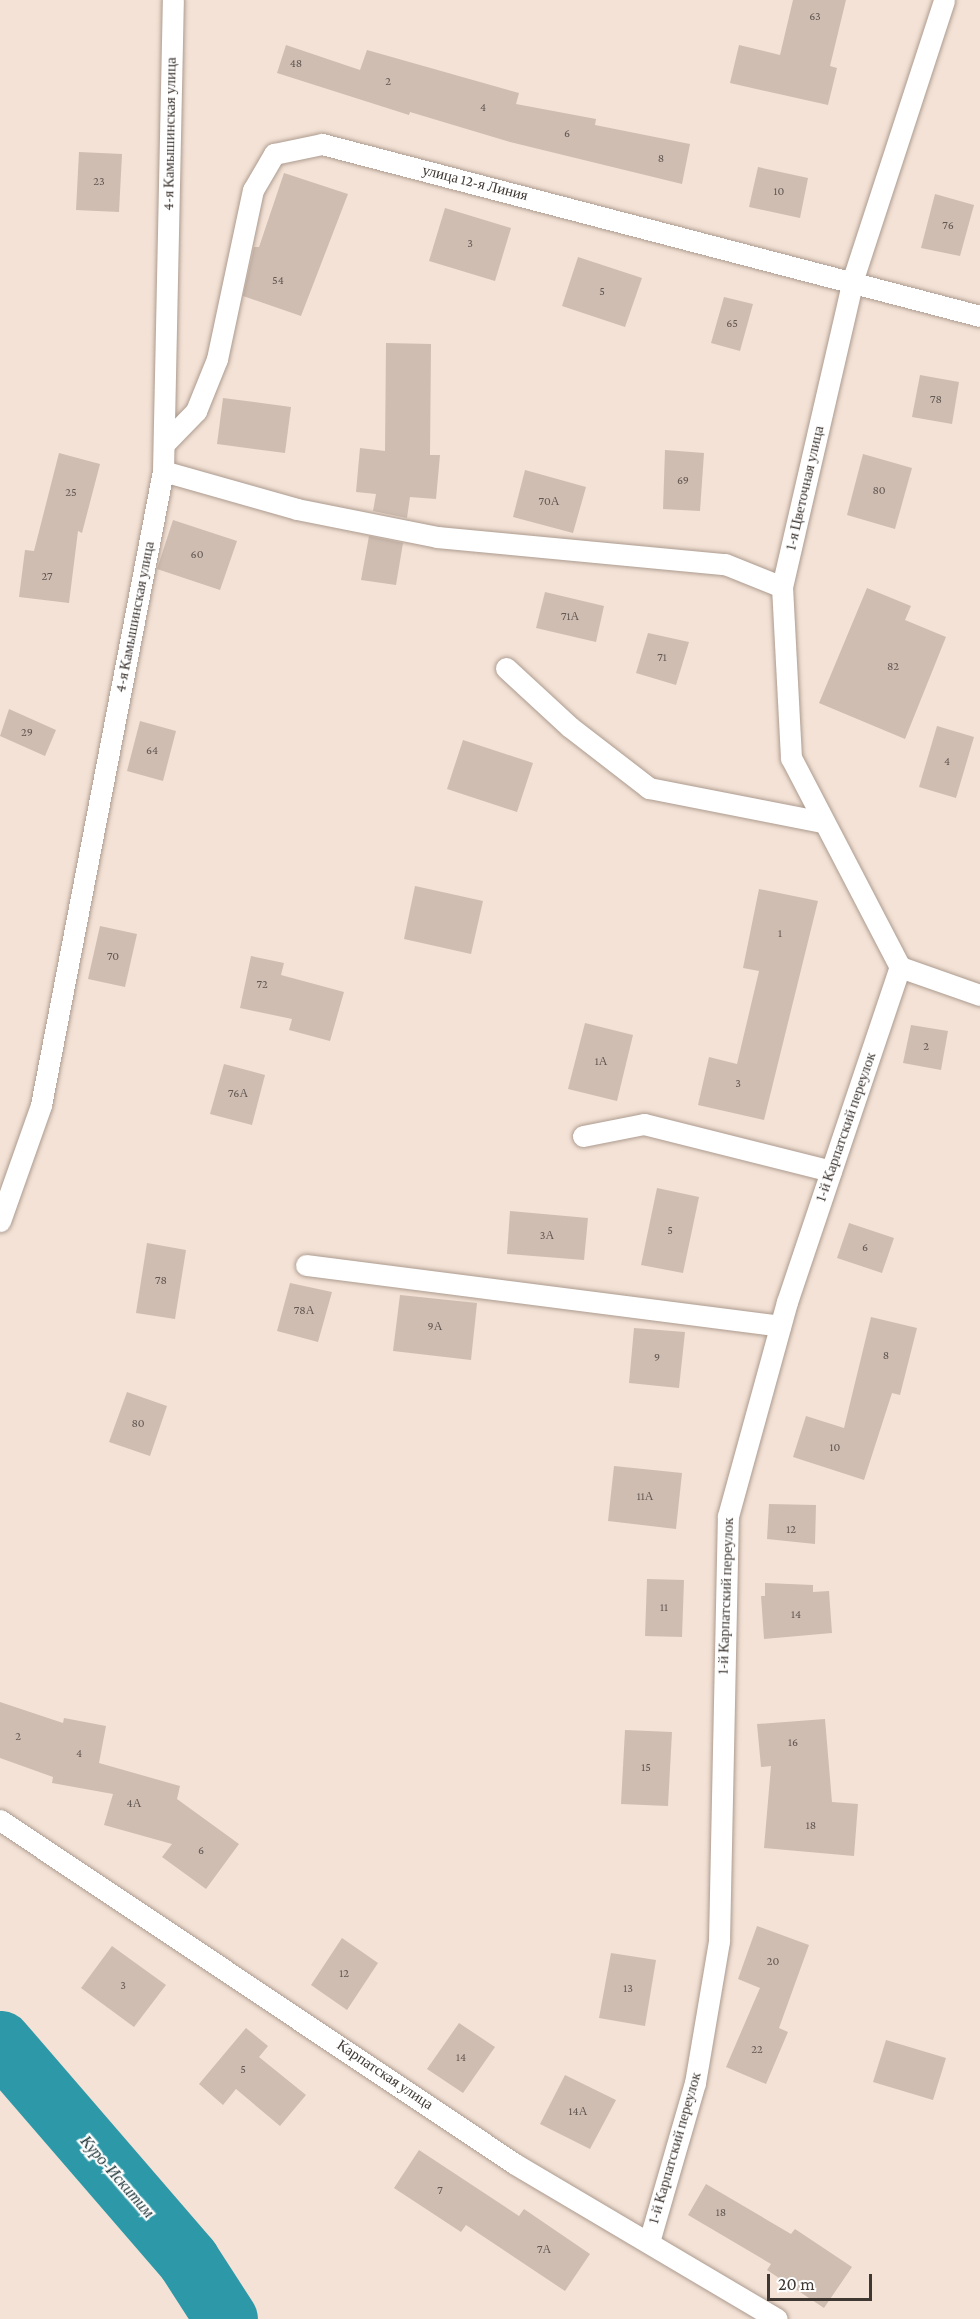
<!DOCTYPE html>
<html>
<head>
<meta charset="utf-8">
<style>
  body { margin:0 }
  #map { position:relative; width:980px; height:2319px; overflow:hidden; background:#f4e2d6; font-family:"Crimson Pro",serif }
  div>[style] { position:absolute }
  .river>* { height:63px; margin:-31.5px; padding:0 31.5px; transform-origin:31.5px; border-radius:31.5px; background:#2d99a8 }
  .building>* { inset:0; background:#cfbdb2 }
  .roads { filter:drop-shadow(0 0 2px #ac9b8f) drop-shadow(0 0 2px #ac9b8f) }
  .lane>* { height:21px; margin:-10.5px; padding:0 10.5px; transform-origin:10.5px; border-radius:10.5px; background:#fff }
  span { translate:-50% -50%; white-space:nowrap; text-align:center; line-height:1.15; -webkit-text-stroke:4.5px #fff; paint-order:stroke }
  .number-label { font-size:12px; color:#625852 }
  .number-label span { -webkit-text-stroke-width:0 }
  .street-label { font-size:15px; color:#3e3732 }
  .water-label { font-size:16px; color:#1a3235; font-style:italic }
  .scale { position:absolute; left:767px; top:2274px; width:105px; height:27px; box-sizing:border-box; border:3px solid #3e3732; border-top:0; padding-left:8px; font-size:18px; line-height:21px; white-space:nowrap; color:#3e3732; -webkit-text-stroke:4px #fff; paint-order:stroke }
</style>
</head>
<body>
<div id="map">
  <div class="river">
    <div style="left:0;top:2042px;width:288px;rotate:49.2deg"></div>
    <div style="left:188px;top:2260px;width:70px;rotate:57.2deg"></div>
  </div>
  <div class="building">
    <div style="clip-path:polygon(793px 0,846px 0,830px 66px,837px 68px,828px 105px,730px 83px,739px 45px,780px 55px)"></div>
    <div style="clip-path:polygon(286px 45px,360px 70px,367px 50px,519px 93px,516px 104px,596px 119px,595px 125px,690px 144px,682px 184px,510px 142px,410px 112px,409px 115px,277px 73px)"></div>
    <div style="clip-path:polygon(79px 152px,122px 154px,119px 212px,76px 210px)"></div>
    <div style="clip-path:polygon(758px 167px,808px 178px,800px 218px,749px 207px)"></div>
    <div style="clip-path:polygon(284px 173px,348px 194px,301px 316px,243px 296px,254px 247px,259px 247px)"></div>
    <div style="clip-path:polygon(935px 194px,974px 205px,960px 256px,921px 248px)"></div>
    <div style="clip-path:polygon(445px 208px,511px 228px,495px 281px,429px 261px)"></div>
    <div style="clip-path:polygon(578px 257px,642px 278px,625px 327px,562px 306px)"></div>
    <div style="clip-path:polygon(724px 297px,753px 304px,740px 351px,711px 343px)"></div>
    <div style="clip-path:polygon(386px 343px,431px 344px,430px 455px,440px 455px,436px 499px,410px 497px,407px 518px,373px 511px,376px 494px,356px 492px,360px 448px,385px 451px)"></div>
    <div style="clip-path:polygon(920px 375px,959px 382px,952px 424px,912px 417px)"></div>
    <div style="clip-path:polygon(223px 398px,291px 407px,285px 453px,217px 444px)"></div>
    <div style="clip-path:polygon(665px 450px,704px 453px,700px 511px,663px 509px)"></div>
    <div style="clip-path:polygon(59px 453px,100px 464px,82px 533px,78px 531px,69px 603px,19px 597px,25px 550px,34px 551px)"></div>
    <div style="clip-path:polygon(863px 454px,912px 468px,895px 529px,847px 515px)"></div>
    <div style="clip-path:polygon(525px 470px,586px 487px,573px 533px,513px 517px)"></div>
    <div style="clip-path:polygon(173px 520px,237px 541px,220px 590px,157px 569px)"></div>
    <div style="clip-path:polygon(369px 536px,403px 543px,396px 585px,361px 580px)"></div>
    <div style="clip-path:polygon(867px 588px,911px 606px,905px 620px,946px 637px,905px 739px,819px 703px)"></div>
    <div style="clip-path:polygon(545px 592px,604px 606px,596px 642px,536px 628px)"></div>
    <div style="clip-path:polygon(648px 633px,689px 642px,676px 685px,636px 673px)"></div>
    <div style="clip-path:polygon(9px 709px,56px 730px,45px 756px,0 736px)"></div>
    <div style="clip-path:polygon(140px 721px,176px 731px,163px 781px,127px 771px)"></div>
    <div style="clip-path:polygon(937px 726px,974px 737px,956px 798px,919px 787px)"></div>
    <div style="clip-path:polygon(463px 740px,533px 763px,517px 812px,447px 789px)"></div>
    <div style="clip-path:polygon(415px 886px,483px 901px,471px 954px,404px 939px)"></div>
    <div style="clip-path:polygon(759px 889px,818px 901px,764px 1120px,698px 1105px,709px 1057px,737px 1064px,759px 971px,743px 968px)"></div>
    <div style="clip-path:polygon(100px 926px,137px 934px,125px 987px,88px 979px)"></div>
    <div style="clip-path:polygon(251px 956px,284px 963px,281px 975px,344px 992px,330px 1041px,289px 1030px,292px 1019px,240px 1008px)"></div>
    <div style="clip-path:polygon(585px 1023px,633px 1035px,617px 1101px,568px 1089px)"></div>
    <div style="clip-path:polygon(911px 1025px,948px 1031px,941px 1070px,903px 1063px)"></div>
    <div style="clip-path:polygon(224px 1064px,265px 1075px,252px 1125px,210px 1114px)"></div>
    <div style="clip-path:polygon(657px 1188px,699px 1197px,683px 1273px,641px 1265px)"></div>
    <div style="clip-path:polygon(510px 1211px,588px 1218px,584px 1260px,507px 1254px)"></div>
    <div style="clip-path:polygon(849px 1223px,894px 1238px,882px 1273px,837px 1258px)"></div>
    <div style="clip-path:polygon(147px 1243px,186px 1250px,175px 1319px,136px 1313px)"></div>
    <div style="clip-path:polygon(290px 1283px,332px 1292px,318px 1342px,277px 1331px)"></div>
    <div style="clip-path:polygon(400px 1295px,477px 1303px,471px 1360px,393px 1351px)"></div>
    <div style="clip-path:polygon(871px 1317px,917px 1328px,900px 1395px,892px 1393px,864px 1480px,793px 1457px,806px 1416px,844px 1428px)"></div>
    <div style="clip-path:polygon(634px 1328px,685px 1332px,679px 1388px,629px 1383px)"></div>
    <div style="clip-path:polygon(127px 1392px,167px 1406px,150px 1456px,109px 1442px)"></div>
    <div style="clip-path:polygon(614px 1466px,682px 1473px,676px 1529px,608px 1521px)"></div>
    <div style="clip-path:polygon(769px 1504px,816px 1505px,815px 1544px,767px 1539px)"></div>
    <div style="clip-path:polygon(647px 1579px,684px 1580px,682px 1637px,645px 1636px)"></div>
    <div style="clip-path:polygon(765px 1583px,813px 1585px,813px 1592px,829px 1591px,832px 1633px,764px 1639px,761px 1596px,765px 1596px)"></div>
    <div style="clip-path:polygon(0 1702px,63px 1723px,64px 1718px,106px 1726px,99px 1763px,180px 1786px,177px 1799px,239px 1844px,206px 1889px,162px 1857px,172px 1844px,104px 1825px,113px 1794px,52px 1783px,53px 1777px,0 1758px)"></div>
    <div style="clip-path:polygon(825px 1719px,832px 1802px,858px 1804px,854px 1856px,764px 1848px,771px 1766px,761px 1767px,757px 1724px)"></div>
    <div style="clip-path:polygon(625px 1730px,672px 1732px,668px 1806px,621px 1804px)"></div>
    <div style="clip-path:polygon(757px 1926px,809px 1945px,779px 2028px,788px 2032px,766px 2084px,726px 2067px,760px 1988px,738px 1979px)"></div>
    <div style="clip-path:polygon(342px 1938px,378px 1963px,347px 2010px,311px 1985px)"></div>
    <div style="clip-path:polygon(112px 1946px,166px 1985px,134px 2027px,81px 1988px)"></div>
    <div style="clip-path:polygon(611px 1953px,656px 1960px,645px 2026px,599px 2018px)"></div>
    <div style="clip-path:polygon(459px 2023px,495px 2047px,463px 2093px,427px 2069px)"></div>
    <div style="clip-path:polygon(246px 2028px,268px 2046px,259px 2057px,306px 2095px,280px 2126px,236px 2089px,223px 2105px,199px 2084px)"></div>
    <div style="clip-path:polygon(886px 2040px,946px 2058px,933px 2100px,873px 2082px)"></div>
    <div style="clip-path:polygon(565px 2075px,616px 2100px,590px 2149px,540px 2124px)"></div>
    <div style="clip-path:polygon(419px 2150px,519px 2216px,524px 2209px,590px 2254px,565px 2291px,466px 2225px,461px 2232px,394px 2188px)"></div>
    <div style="clip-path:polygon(706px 2184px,791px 2234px,795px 2229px,852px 2267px,824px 2308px,767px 2270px,771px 2264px,688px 2215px)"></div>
  </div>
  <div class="roads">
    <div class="lane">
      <div style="left:165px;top:443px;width:45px;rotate:-45.9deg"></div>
      <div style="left:196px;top:411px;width:56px;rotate:-68deg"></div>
      <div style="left:217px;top:359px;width:173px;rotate:-78deg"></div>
      <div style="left:253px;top:190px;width:42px;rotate:-59.7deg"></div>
      <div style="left:274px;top:154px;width:49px;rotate:-11.8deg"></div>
      <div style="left:322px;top:144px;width:680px;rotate:14.65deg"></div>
      <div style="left:163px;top:471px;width:139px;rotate:15.8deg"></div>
      <div style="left:297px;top:509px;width:143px;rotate:11.3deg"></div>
      <div style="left:437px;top:537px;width:289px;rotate:5.4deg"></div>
      <div style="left:725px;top:564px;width:61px;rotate:22deg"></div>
      <div style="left:506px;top:668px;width:87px;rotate:42.7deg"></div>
      <div style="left:570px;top:727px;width:100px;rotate:37.7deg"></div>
      <div style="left:649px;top:788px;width:176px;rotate:11.1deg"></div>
      <div style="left:900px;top:967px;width:236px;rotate:-117.5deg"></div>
      <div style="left:791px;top:758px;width:171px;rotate:-93deg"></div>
      <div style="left:782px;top:587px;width:316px;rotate:-77deg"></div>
      <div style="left:853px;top:279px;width:293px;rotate:-71.9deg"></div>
      <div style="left:900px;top:967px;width:85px;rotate:19.3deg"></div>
      <div style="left:583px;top:1136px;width:62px;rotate:-11.1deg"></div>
      <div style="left:644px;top:1124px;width:193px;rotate:14.1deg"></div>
      <div style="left:0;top:1221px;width:123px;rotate:-70.5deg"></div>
      <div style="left:41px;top:1105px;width:646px;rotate:-79.11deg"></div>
      <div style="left:163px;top:471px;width:471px;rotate:-88.8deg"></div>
      <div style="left:306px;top:1265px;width:478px;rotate:7.3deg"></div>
      <div style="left:0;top:1820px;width:619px;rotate:33.74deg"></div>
      <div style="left:515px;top:2164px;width:304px;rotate:30.6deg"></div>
      <div style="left:649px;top:2242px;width:166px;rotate:-73.9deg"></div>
      <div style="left:695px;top:2083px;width:144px;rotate:-80.4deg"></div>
      <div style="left:719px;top:1941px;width:425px;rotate:-88.8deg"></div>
      <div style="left:728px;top:1516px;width:222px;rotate:-74.6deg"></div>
      <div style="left:787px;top:1302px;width:354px;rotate:-71.4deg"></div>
    </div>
  </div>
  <div class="number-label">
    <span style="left:815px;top:17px">63</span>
    <span style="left:296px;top:64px">48</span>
    <span style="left:388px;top:82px">2</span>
    <span style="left:483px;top:108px">4</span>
    <span style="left:567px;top:134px">6</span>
    <span style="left:661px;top:159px">8</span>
    <span style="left:99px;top:182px">23</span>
    <span style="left:779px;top:192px">10</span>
    <span style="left:948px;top:226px">76</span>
    <span style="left:470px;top:244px">3</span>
    <span style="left:278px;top:281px">54</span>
    <span style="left:602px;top:292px">5</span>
    <span style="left:732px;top:324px">65</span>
    <span style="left:936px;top:400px">78</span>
    <span style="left:683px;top:481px">69</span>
    <span style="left:879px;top:491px">80</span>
    <span style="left:71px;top:493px">25</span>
    <span style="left:549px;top:502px">70А</span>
    <span style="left:197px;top:555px">60</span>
    <span style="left:47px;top:577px">27</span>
    <span style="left:570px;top:617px">71А</span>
    <span style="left:662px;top:658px">71</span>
    <span style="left:893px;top:667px">82</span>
    <span style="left:27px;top:733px">29</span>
    <span style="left:152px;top:751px">64</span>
    <span style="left:947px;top:762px">4</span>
    <span style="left:780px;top:934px">1</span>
    <span style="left:113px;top:957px">70</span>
    <span style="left:262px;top:985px">72</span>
    <span style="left:926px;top:1047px">2</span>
    <span style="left:601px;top:1062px">1А</span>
    <span style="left:738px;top:1084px">3</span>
    <span style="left:238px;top:1094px">76А</span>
    <span style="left:670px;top:1231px">5</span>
    <span style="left:547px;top:1236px">3А</span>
    <span style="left:865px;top:1248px">6</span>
    <span style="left:161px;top:1281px">78</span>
    <span style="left:304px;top:1311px">78А</span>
    <span style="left:435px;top:1327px">9А</span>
    <span style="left:886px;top:1356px">8</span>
    <span style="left:657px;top:1358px">9</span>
    <span style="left:138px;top:1424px">80</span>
    <span style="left:835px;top:1448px">10</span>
    <span style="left:645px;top:1497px">11А</span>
    <span style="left:791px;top:1530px">12</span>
    <span style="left:664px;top:1608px">11</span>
    <span style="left:796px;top:1615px">14</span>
    <span style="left:18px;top:1737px">2</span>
    <span style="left:793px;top:1743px">16</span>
    <span style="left:79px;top:1754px">4</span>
    <span style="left:646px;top:1768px">15</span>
    <span style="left:134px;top:1804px">4А</span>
    <span style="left:811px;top:1826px">18</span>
    <span style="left:201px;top:1851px">6</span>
    <span style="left:773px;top:1962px">20</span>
    <span style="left:344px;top:1974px">12</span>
    <span style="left:123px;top:1986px">3</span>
    <span style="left:628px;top:1989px">13</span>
    <span style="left:757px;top:2050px">22</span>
    <span style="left:461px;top:2058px">14</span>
    <span style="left:243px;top:2070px">5</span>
    <span style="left:578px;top:2112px">14А</span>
    <span style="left:440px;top:2191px">7</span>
    <span style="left:721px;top:2213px">18</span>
    <span style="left:544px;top:2250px">7А</span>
  </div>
  <div class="street-label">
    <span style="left:170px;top:134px;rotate:-89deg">4-я Камышинская улица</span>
    <span style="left:475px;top:183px;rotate:14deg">улица 12-я Линия</span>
    <span style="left:805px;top:488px;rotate:-77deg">1-я Цветочная улица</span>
    <span style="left:135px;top:617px;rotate:-79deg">4-я Камышинская улица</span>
    <span style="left:846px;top:1127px;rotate:-71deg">1-й Карпатский переулок</span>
    <span style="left:726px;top:1596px;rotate:-88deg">1-й Карпатский переулок</span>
    <span style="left:385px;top:2075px;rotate:34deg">Карпатская улица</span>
    <span style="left:675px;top:2148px;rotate:-74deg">1-й Карпатский переулок</span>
  </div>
  <div class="water-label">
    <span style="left:117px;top:2177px;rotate:49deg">Куро-Искитим</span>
  </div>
  <div class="scale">20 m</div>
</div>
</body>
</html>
